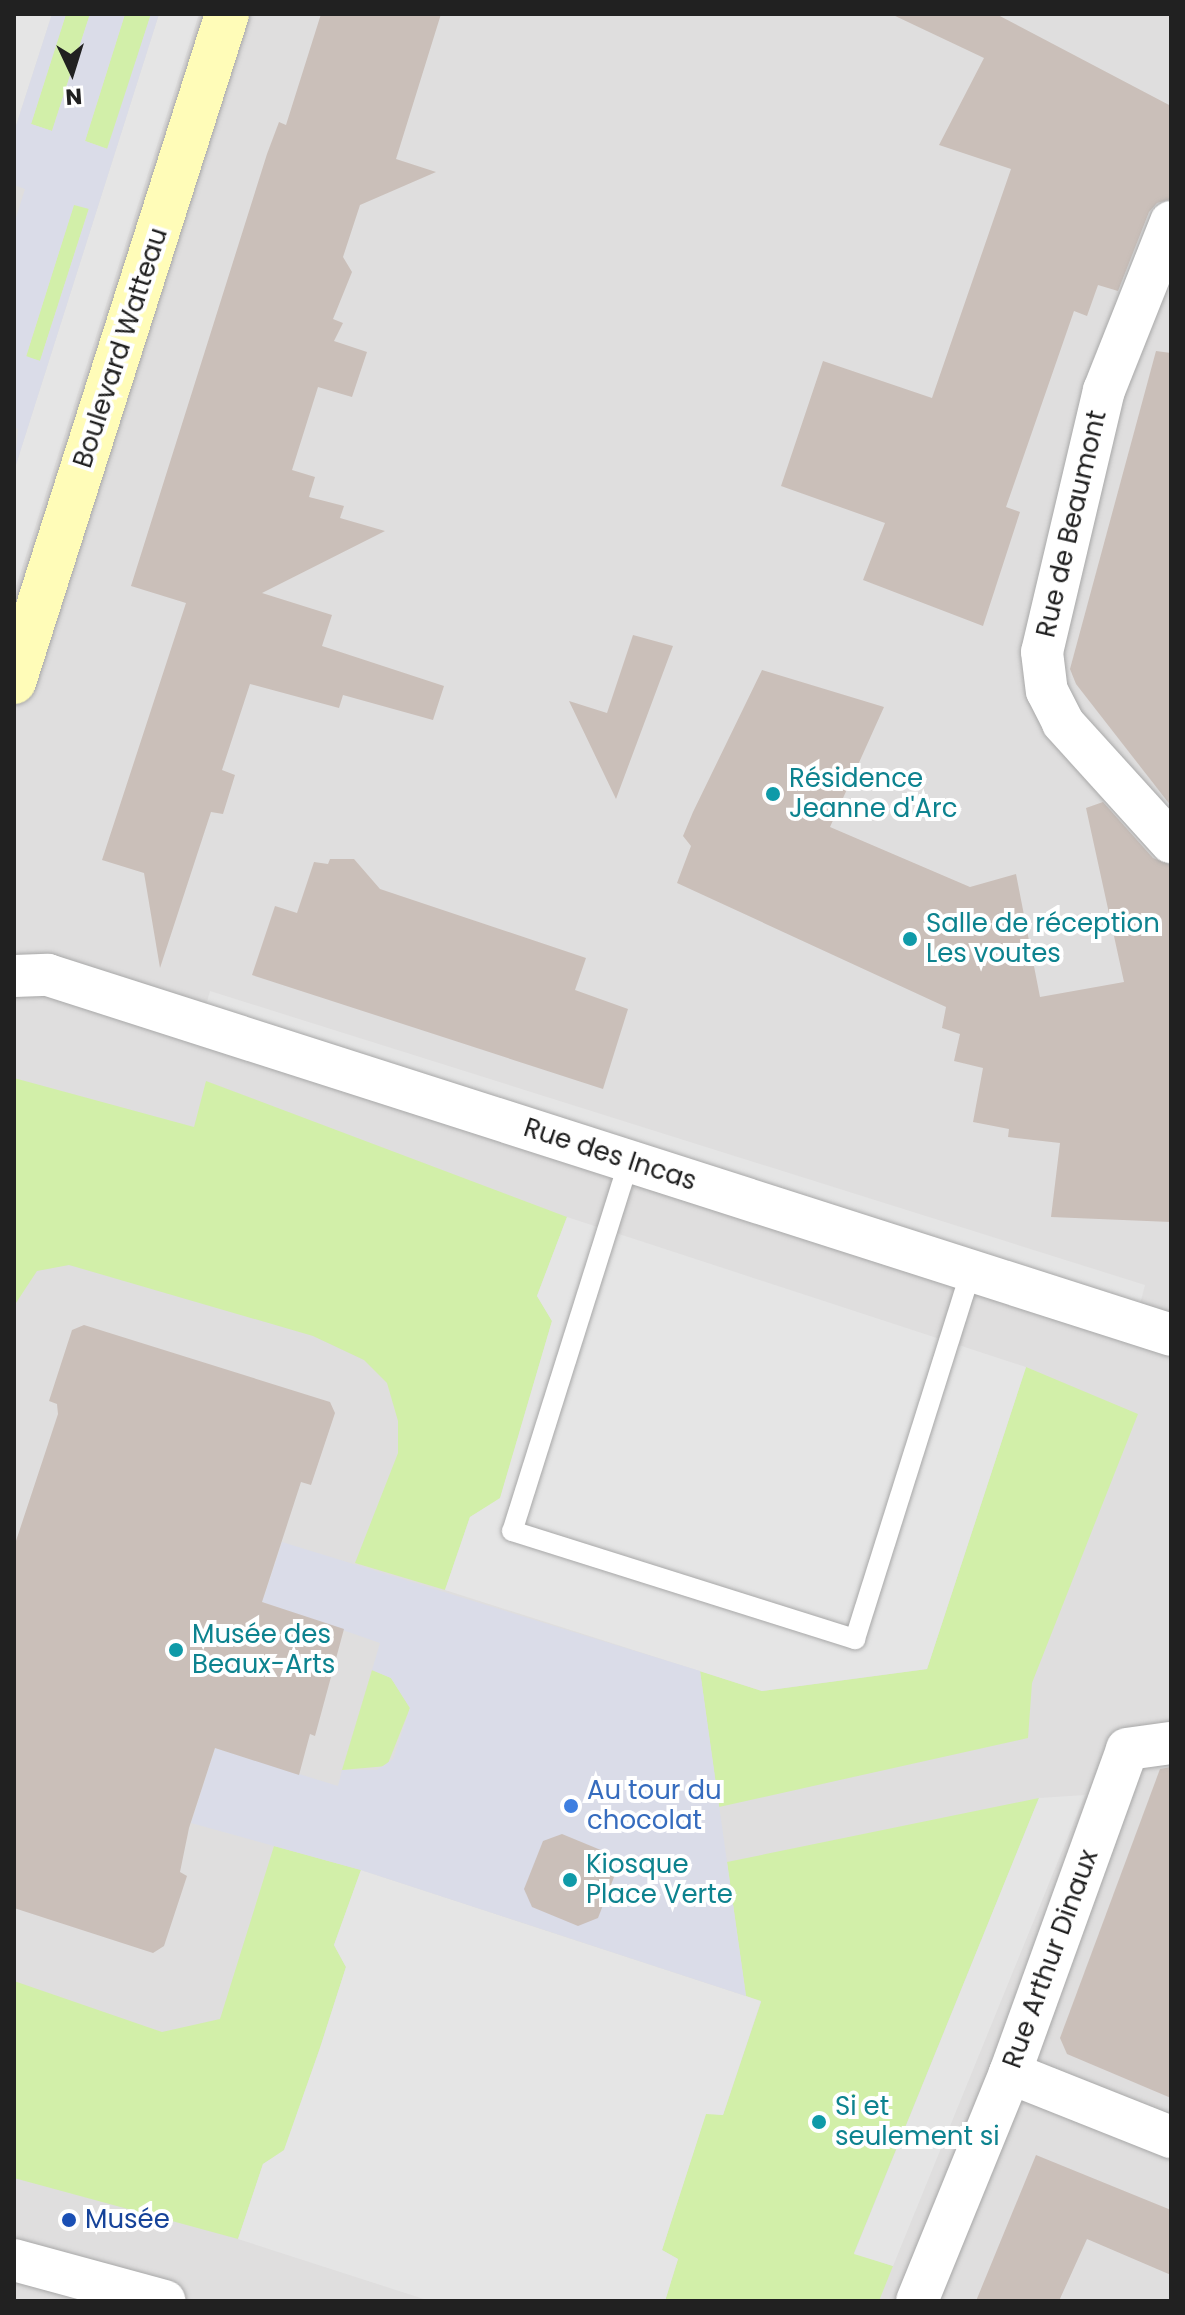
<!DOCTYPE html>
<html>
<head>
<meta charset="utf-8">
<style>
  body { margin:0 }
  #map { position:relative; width:1185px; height:2315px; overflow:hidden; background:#f2ede6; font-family:Poppins,sans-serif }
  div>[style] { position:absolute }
  .residential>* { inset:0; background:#dfdede }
  .grass>* { inset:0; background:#d2efa9 }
  .parking>* { inset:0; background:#e5e5e5 }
  .plaza>* { inset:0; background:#dadce8 }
  .building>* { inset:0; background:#cabfb9 }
  .roads { filter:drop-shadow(0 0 2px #a8a8a8) drop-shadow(0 0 2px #a8a8a8) }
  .lane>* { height:20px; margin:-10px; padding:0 10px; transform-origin:10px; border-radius:10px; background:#fff }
  .street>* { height:42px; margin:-21px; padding:0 21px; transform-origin:21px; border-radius:21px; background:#fff }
  .secondary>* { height:44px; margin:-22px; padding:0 22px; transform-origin:22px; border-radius:22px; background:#fffcb8 }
  .dots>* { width:22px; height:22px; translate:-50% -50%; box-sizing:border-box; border:4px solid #fff; border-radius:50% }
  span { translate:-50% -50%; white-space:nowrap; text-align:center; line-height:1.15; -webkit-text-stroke:8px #fff; paint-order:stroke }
  .street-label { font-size:26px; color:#212121 }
  .culture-label { font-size:26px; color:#0d838f }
  .left { translate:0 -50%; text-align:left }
  .shop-label { font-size:26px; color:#366cbe }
  .transit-label { font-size:26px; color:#164399 }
  .frame { position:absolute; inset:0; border:16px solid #212121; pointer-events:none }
  .north { position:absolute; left:32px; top:32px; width:80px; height:80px; -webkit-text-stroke:6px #fff; paint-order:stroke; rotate:176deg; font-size:22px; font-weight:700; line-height:32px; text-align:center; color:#212121 }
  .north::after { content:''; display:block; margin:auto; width:28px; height:36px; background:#212121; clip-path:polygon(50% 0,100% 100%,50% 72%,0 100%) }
</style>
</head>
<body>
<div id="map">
  <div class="residential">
    <div style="clip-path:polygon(14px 14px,1171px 14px,1171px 2301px,14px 2301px)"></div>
  </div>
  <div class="grass">
    <div style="clip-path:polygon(66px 14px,90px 14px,52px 131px,31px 124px)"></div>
    <div style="clip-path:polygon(125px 14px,151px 14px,108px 149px,85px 141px)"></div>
    <div style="clip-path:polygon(74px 204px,89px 208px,40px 361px,26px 357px)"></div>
    <div style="clip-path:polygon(14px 1078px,194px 1127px,206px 1081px,567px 1217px,537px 1296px,552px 1321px,500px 1499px,470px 1517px,445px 1590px,355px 1563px,398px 1453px,398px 1421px,387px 1383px,364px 1360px,313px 1336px,69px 1265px,37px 1271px,14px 1306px)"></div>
    <div style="clip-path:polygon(1026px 1367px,1138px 1414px,1032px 1683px,1028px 1738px,719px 1807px,700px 1671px,762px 1691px,927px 1669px)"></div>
    <div style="clip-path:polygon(372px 1670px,391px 1678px,410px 1708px,387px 1766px,342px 1770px)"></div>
    <div style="clip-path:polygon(1039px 1798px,854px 2253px,893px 2266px,879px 2301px,665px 2301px,678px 2259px,662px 2250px,706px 2113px,723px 2115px,761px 2002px,746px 1996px,727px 1862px)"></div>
    <div style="clip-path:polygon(274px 1846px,361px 1870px,334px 1945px,346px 1967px,320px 2048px,284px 2151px,263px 2164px,238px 2239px,14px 2178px,14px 1981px,162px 2032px,220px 2019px)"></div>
  </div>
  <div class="parking">
    <div style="clip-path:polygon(14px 14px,52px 14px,14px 132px)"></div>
    <div style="clip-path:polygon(159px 14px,199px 14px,14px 593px,14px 471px)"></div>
    <div style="clip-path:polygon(210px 991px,1145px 1285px,1140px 1304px,205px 1009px)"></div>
    <div style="clip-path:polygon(567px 1217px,1026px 1367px,927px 1669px,762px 1691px,445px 1590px,470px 1517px,500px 1498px,552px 1321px,537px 1296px)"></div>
    <div style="clip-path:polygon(1085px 1795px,893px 2266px,854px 2254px,1039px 1798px)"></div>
    <div style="clip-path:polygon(361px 1870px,761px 2001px,723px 2115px,706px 2114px,662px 2250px,678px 2259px,665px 2301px,430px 2301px,238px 2239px,263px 2164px,284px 2150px,320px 2048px,346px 1967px,334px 1945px)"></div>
  </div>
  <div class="plaza">
    <div style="clip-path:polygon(evenodd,52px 14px,66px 14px,31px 124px,52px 131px,90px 14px,125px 14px,85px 141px,107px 149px,151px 14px,159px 14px,14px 471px,18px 429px,14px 427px,14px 224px,25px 189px,14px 185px,14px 132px,52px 14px,74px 205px,89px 209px,40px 361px,26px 356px,74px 205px)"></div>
    <div style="clip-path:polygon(282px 1542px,700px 1671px,746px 1996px,361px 1870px,191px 1823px,215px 1748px,338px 1786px,342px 1770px,377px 1770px,393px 1759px,410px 1708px,391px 1678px,372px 1670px,380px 1643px,262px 1602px)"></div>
  </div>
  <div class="building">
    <div style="clip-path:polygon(321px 14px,441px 14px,396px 159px,436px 172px,360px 205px,343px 257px,352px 272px,333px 319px,343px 323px,334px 341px,367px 352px,352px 397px,318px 387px,292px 470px,315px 477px,309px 497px,344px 506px,340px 518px,385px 531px,262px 593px,332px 615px,322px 646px,444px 686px,433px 720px,343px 695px,339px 708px,250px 684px,222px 770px,235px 775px,223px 814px,211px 812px,160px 968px,144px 873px,102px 860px,186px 603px,131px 586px,267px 154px,279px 122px,286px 125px)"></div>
    <div style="clip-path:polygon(891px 14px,996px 14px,1171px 106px,1171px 199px,1157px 203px,1149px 212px,1118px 291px,1098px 285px,1087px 316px,1074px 311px,1006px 507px,1020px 512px,983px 626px,863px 580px,885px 523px,781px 486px,823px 361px,932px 398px,1011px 169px,939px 145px,984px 58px)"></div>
    <div style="clip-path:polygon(1156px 351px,1171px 353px,1171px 806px,1076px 684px,1070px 669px)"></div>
    <div style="clip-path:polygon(633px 635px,673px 646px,616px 799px,569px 701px,607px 713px)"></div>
    <div style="clip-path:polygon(762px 670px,884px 707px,830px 827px,970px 887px,1016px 874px,1040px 997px,1124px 982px,1086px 808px,1103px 802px,1153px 858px,1171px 865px,1171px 1222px,1051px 1217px,1060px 1143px,1008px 1137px,1009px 1129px,973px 1122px,983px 1068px,954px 1061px,960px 1034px,942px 1028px,946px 1007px,677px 883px,691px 846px,683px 836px,693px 812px)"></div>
    <div style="clip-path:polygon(330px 859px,354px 859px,380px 889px,586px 958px,575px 990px,628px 1009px,603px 1089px,252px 975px,275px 906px,297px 913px,314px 862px,328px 864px)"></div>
    <div style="clip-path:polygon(84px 1325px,330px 1402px,335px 1413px,311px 1485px,301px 1482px,262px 1602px,344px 1629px,315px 1736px,310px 1734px,299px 1775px,215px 1748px,189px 1828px,180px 1872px,187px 1876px,164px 1946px,153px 1953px,14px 1908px,14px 1547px,58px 1414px,57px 1404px,49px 1401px,72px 1330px)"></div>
    <div style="clip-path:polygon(1171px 1767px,1171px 2098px,1067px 2054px,1060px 2038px,1160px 1769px)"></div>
    <div style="clip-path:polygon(562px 1834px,608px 1853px,616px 1872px,598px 1918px,578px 1926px,532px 1907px,524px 1889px,543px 1841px)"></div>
    <div style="clip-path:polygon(1036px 2155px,1171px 2210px,1171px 2275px,1087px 2239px,1059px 2301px,976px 2301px)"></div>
  </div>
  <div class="roads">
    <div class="lane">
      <div style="left:629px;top:1161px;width:388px;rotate:107.5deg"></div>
      <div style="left:512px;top:1531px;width:360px;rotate:17.5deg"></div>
      <div style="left:855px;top:1639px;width:386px;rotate:-72.5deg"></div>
    </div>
    <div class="street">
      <div style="left:1171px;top:222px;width:181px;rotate:111.7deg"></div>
      <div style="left:1104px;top:390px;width:269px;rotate:103.3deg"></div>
      <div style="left:1042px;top:652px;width:39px;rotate:83deg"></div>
      <div style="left:1047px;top:691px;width:36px;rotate:63deg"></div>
      <div style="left:1063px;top:723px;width:161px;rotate:47.8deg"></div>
      <div style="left:14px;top:976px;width:34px;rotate:-2deg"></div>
      <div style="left:48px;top:975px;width:1179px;rotate:17.77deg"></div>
      <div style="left:1010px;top:2073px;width:173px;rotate:21.7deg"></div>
      <div style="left:14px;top:2260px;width:156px;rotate:15.2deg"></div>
      <div style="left:917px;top:2301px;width:246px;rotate:-67.8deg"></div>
      <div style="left:1010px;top:2073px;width:344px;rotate:-70.1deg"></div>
      <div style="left:1127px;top:1749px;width:44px;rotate:-7.8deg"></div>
    </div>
    <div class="secondary">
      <div style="left:14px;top:682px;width:701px;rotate:-72.31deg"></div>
    </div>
  </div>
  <div class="dots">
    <div style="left:773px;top:794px;background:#0f9aa8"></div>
    <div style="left:910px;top:939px;background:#0f9aa8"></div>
    <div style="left:176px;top:1650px;background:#0f9aa8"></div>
    <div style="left:571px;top:1806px;background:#3f7fe0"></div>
    <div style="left:570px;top:1880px;background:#0f9aa8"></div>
    <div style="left:819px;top:2122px;background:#0f9aa8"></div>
    <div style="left:69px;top:2220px;background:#1a4fb4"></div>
  </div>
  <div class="street-label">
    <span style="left:121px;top:348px;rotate:-72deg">Boulevard Watteau</span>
    <span style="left:1072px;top:524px;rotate:-77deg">Rue de Beaumont</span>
    <span style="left:610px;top:1155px;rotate:18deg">Rue des Incas</span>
    <span style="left:1051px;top:1959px;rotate:-70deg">Rue Arthur Dinaux</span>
  </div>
  <div class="culture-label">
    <span class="left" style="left:789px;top:794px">Résidence<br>Jeanne d'Arc</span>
    <span class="left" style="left:926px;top:939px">Salle de réception<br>Les voutes</span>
    <span class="left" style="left:192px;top:1650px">Musée des<br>Beaux-Arts</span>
    <span class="left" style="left:586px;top:1880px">Kiosque<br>Place Verte</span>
    <span class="left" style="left:835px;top:2122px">Si et<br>seulement si</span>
  </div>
  <div class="shop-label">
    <span class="left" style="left:587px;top:1806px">Au tour du<br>chocolat</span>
  </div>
  <div class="transit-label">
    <span class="left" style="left:85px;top:2220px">Musée</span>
  </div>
  <div class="frame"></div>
  <div class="north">N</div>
</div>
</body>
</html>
